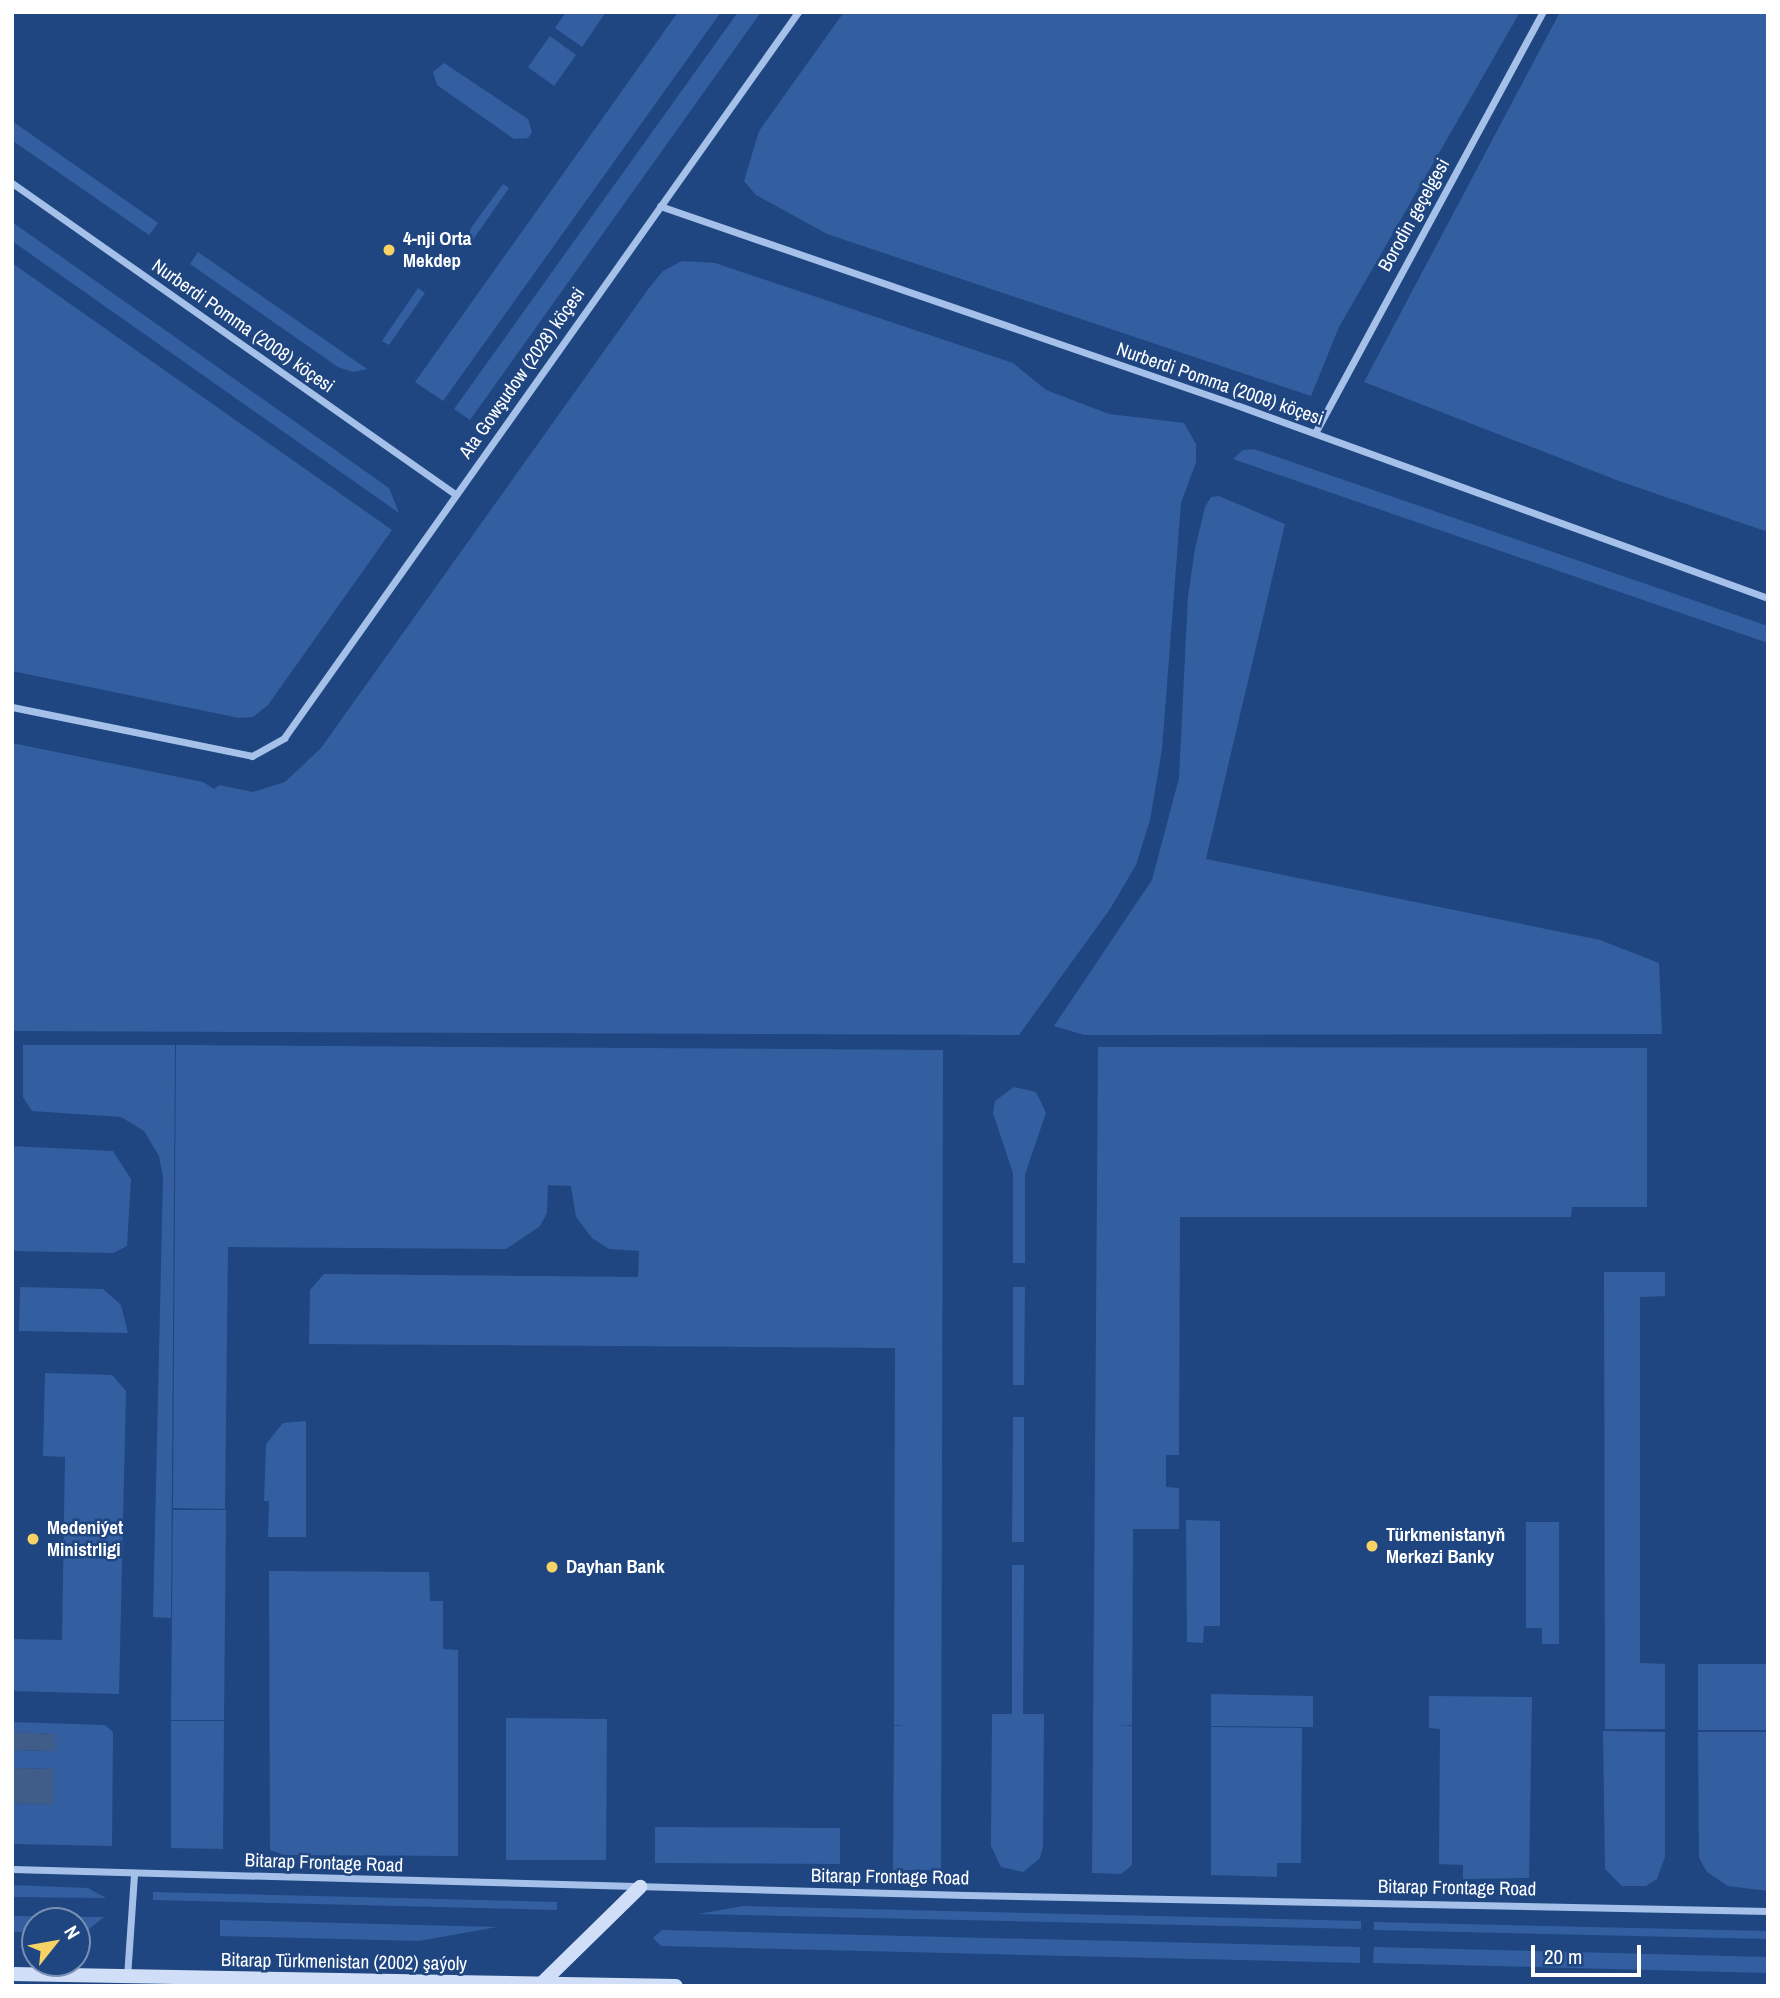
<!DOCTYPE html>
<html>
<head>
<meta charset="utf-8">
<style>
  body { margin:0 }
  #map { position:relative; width:1780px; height:1998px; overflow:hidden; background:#1f4681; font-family:"Archivo Narrow",sans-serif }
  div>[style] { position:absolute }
  .green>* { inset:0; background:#335fa0 }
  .water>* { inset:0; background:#405d89 }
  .minor>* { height:7px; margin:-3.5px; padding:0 3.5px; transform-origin:3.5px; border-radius:3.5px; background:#a5c1e9 }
  .secondary>* { height:14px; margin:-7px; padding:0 7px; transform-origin:7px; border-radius:7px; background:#d0dff7 }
  .dots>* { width:19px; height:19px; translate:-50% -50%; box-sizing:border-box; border:4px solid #1f4681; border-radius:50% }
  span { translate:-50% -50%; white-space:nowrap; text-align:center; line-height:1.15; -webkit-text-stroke:5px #1f4681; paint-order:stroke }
  .street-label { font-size:19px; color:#fff }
  .poi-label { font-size:19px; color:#fff; font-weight:700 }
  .left { translate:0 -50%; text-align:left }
  .frame { position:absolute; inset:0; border:14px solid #fff; pointer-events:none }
  .north { position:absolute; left:21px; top:1907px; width:70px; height:70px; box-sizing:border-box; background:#1f4681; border:2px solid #7990b3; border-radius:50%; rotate:59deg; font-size:19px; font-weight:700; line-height:28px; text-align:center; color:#fff }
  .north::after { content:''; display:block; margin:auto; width:24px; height:32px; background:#f7d265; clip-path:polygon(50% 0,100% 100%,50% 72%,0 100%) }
  .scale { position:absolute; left:1531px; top:1945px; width:110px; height:32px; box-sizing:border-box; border:4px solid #fff; border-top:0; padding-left:9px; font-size:21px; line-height:24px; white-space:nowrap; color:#fff; -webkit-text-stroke:5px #1f4681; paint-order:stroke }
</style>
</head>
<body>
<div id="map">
  <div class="green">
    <div style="clip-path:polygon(566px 12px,606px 12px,582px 47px,555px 28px)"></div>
    <div style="clip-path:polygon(678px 12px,721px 12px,443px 401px,415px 382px)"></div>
    <div style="clip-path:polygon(738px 12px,761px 12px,470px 420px,454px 409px)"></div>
    <div style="clip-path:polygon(844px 12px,1520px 12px,1339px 327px,1311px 396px,827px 234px,756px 195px,744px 181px,759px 131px)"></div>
    <div style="clip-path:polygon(1560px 12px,1768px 12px,1768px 532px,1619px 481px,1364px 382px)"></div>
    <div style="clip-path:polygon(550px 36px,576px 55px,554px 86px,528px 67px)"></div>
    <div style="clip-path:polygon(444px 63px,528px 119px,532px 132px,528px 138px,514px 139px,437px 85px,433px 72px)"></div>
    <div style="clip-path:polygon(12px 121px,158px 223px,149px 235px,13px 141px)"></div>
    <div style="clip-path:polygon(503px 184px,509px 188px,470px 244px,467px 241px,471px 228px)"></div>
    <div style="clip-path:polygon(12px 222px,389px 488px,399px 513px,12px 241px)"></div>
    <div style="clip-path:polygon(198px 252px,367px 369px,353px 372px,338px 367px,190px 264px)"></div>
    <div style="clip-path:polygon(682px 261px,715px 263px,1013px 363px,1046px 390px,1109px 414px,1184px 423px,1196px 444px,1196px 462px,1181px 503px,1162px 749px,1150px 820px,1136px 865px,1110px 909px,1019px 1035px,12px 1031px,12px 743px,203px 782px,214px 789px,219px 785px,253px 792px,285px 782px,321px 748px,649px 288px,663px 271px)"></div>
    <div style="clip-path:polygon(12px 263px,392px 530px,268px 705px,253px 717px,239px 718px,12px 671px)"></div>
    <div style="clip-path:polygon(418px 288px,425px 293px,389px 345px,382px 341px)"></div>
    <div style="clip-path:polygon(1254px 449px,1768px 626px,1768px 643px,1233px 459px,1243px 450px)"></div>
    <div style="clip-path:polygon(1219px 496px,1285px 524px,1206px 859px,1600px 940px,1659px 963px,1662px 1034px,1084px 1035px,1054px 1026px,1152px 880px,1179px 778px,1188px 596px,1195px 549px,1205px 507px,1211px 497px)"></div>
    <div style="clip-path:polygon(23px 1045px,175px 1045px,171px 1618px,153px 1617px,163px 1177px,159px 1156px,144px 1131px,121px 1117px,32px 1111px,23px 1097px)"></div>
    <div style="clip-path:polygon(176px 1045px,943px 1050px,941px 1870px,893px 1870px,894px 1726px,906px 1725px,894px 1725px,895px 1348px,309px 1344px,310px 1290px,324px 1274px,638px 1277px,639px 1251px,609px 1249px,592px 1238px,576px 1217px,571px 1186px,548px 1185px,547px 1213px,540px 1226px,506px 1249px,228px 1247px,225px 1509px,173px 1508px)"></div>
    <div style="clip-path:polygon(1098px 1047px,1647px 1048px,1647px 1207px,1572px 1207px,1571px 1217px,1180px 1217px,1179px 1455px,1166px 1455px,1166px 1487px,1179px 1488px,1179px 1529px,1133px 1529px,1132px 1725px,1118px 1726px,1132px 1726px,1132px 1865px,1121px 1874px,1092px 1873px)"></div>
    <div style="clip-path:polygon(1014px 1087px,1036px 1092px,1046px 1113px,1025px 1174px,1025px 1263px,1013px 1263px,1013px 1173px,993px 1113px,995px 1101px)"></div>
    <div style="clip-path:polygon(12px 1146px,113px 1151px,131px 1179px,127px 1246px,113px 1253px,12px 1251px)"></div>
    <div style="clip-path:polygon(1604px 1272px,1665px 1272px,1665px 1296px,1640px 1297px,1640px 1663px,1665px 1664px,1665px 1729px,1605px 1729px)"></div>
    <div style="clip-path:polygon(20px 1287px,103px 1289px,121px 1305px,128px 1333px,19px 1331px)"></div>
    <div style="clip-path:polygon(1013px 1287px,1025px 1287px,1024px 1385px,1013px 1385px)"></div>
    <div style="clip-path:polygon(45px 1373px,112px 1375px,126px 1391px,119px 1694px,12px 1691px,12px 1639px,62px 1640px,65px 1457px,43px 1456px)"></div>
    <div style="clip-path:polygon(1013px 1417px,1024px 1417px,1024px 1542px,1012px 1542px)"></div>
    <div style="clip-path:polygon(306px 1421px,306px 1537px,268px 1537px,269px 1501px,264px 1501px,266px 1444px,283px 1423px)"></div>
    <div style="clip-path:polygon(173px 1510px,226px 1510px,224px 1720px,171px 1720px)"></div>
    <div style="clip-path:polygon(1186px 1520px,1220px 1521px,1220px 1626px,1204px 1626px,1203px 1643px,1187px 1642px)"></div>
    <div style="clip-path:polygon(1526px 1522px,1559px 1522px,1559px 1644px,1542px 1644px,1542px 1628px,1526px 1628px)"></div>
    <div style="clip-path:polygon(1012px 1565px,1024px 1565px,1023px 1714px,1044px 1714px,1043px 1847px,1040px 1858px,1023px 1872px,1001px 1867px,991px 1846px,992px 1714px,1012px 1714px)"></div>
    <div style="clip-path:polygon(269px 1571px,429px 1572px,430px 1601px,443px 1601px,443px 1649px,458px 1650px,458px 1856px,284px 1855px,270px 1850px)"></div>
    <div style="clip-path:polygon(1698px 1664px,1768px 1664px,1768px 1730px,1698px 1730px)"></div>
    <div style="clip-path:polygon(1211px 1694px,1313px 1696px,1313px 1727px,1211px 1726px)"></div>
    <div style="clip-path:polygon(1429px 1696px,1532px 1697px,1529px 1878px,1463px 1879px,1463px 1865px,1439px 1864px,1440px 1729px,1429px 1728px)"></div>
    <div style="clip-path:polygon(506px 1718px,607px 1719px,606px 1860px,506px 1860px)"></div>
    <div style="clip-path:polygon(171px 1721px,224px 1721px,223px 1849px,171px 1848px)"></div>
    <div style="clip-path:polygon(12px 1722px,105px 1725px,113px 1732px,112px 1846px,12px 1844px,12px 1803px,53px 1805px,53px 1769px,12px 1768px,12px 1750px,54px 1751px,55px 1734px,12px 1732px)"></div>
    <div style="clip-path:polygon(1211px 1727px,1302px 1728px,1301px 1863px,1277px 1863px,1277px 1877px,1211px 1875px)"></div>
    <div style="clip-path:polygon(1603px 1731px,1665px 1732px,1665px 1857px,1657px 1879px,1646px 1886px,1622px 1886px,1605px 1869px)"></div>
    <div style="clip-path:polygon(1698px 1732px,1768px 1732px,1768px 1891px,1728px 1886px,1707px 1872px,1699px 1858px)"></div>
    <div style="clip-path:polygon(655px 1827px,840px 1828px,840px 1864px,655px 1863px)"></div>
    <div style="clip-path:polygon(12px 1885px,88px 1888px,106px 1898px,12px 1897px)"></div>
    <div style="clip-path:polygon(153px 1892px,557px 1902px,557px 1910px,153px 1900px)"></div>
    <div style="clip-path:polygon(743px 1906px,1361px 1921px,1361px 1929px,698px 1914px)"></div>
    <div style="clip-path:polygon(12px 1916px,104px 1917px,84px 1933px,77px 1933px,77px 1921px,35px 1921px,35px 1932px,12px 1932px)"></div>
    <div style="clip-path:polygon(220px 1920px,497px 1927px,419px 1941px,220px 1936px)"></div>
    <div style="clip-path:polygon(1374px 1922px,1768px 1931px,1768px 1939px,1374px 1930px)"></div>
    <div style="clip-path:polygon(662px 1930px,1360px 1947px,1360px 1963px,661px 1946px,653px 1938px)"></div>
    <div style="clip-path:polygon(1374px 1947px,1768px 1957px,1768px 1973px,1373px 1963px)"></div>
  </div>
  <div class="water">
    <div style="clip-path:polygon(12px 1732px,55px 1734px,55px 1751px,12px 1750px)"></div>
    <div style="clip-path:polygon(12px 1768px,54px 1769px,53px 1805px,12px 1803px)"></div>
  </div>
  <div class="minor">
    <div style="left:12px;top:183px;width:541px;rotate:35.07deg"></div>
    <div style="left:660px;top:206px;width:604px;rotate:19.03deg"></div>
    <div style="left:1231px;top:403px;width:571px;rotate:19.96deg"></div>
    <div style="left:1315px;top:433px;width:479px;rotate:-61.6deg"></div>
    <div style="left:12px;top:707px;width:245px;rotate:11.5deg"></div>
    <div style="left:252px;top:756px;width:37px;rotate:-29deg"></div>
    <div style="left:284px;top:738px;width:890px;rotate:-54.7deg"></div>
    <div style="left:12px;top:1869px;width:955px;rotate:1.56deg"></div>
    <div style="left:967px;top:1895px;width:801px;rotate:1.14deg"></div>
    <div style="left:127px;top:1977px;width:103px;rotate:-86.1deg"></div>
  </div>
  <div class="secondary">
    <div style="left:12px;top:1974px;width:664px;rotate:1.04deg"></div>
    <div style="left:541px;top:1984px;width:139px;rotate:-44.4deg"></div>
  </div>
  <div class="dots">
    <div style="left:389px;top:250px;background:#f7d265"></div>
    <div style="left:33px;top:1539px;background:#f7d265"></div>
    <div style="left:1372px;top:1546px;background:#f7d265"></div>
    <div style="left:552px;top:1567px;background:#f7d265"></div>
  </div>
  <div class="street-label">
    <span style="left:1414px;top:215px;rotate:-61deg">Borodin geçelgesi</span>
    <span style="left:243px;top:326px;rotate:35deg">Nurberdi Pomma (2008) köçesi</span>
    <span style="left:522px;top:373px;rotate:-55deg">Ata Gowşudow (2028) köçesi</span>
    <span style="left:1220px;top:384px;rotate:19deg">Nurberdi Pomma (2008) köçesi</span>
    <span style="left:324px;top:1863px;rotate:2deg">Bitarap Frontage Road</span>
    <span style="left:890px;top:1877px;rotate:1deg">Bitarap Frontage Road</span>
    <span style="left:1457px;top:1888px;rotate:1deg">Bitarap Frontage Road</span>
    <span style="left:344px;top:1962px;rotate:1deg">Bitarap Türkmenistan (2002) şaýoly</span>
  </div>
  <div class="poi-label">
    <span class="left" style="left:403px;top:250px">4-nji Orta<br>Mekdep</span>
    <span class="left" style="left:47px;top:1539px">Medeniýet<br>Ministrligi</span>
    <span class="left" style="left:1386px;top:1546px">Türkmenistanyň<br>Merkezi Banky</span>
    <span class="left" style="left:566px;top:1567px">Dayhan Bank</span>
  </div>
  <div class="frame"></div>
  <div class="north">N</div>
  <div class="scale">20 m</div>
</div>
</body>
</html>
